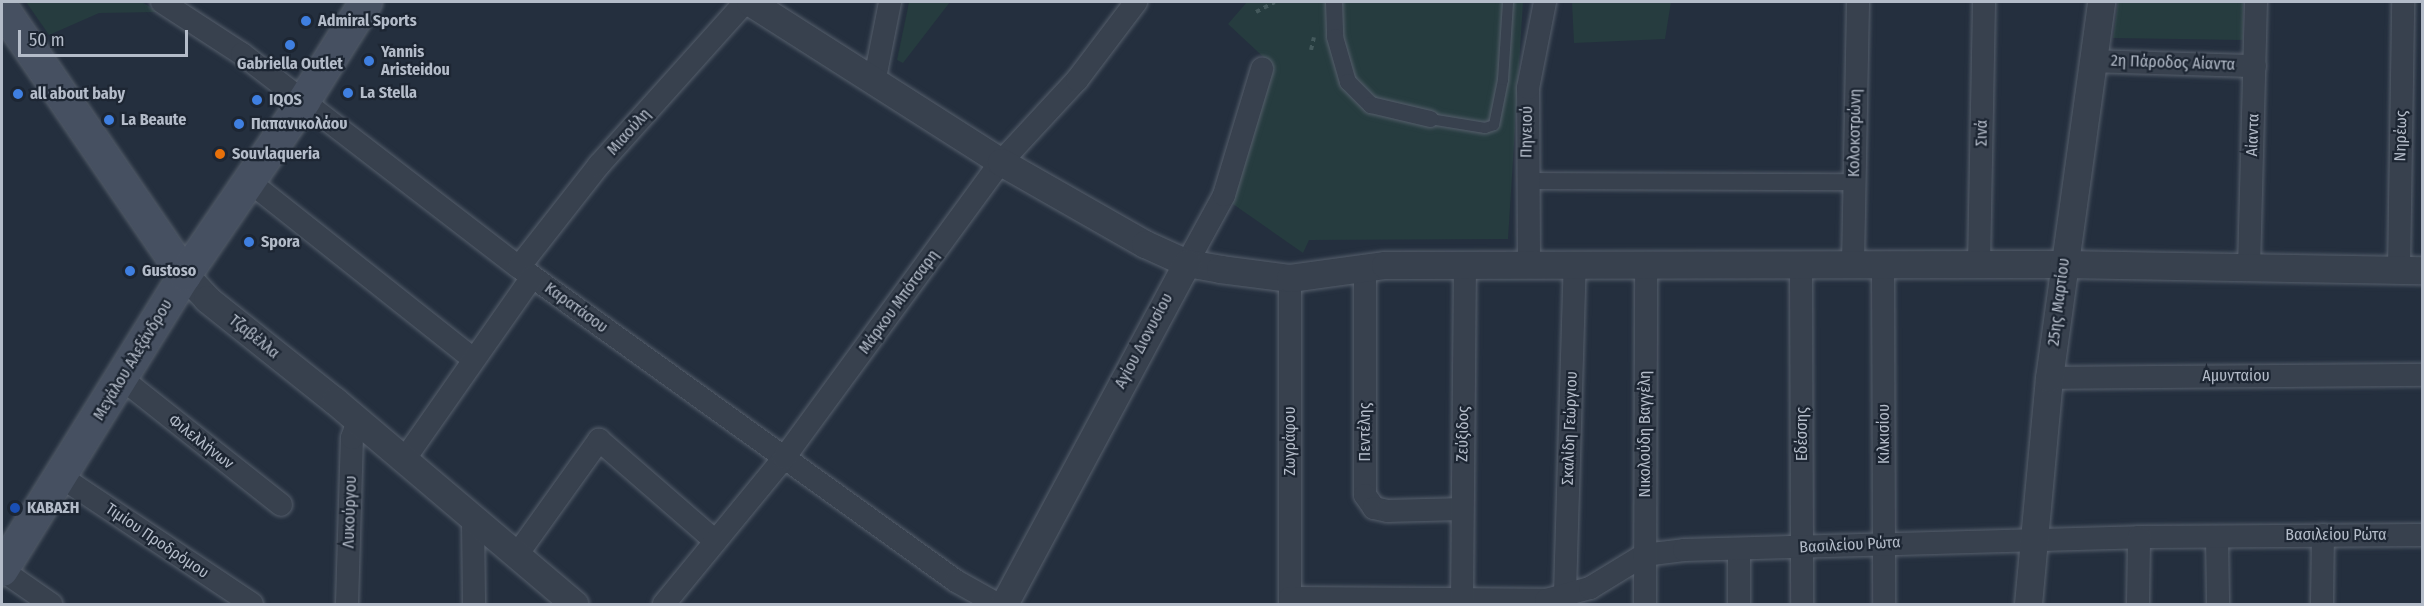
<!DOCTYPE html>
<html>
<head>
<meta charset="utf-8">
<style>
  body { margin:0 }
  #map { position:relative; width:2424px; height:606px; overflow:hidden; background:#242f3e; font-family:"Fira Sans Condensed",sans-serif }
  div>[style] { position:absolute }
  .green>* { inset:0; background:#263c3f }
  .path>* { height:4px; margin-top:-2px; transform-origin:0; background:repeating-linear-gradient(90deg,#44595c 0 4.5px,transparent 0 9px) }
  .roads { filter:drop-shadow(0 0 2px #565f6c) drop-shadow(0 0 2px #565f6c) }
  .service>* { height:10px; margin:-5px; padding:0 5px; transform-origin:5px; border-radius:5px; background:#38414e }
  .pedestrian>* { height:16px; margin:-8px; padding:0 8px; transform-origin:8px; border-radius:8px; background:#38414e }
  .minor>* { height:22px; margin:-11px; padding:0 11px; transform-origin:11px; border-radius:11px; background:#38414e }
  .tertiary>* { height:27px; margin:-13.5px; padding:0 13.5px; transform-origin:13.5px; border-radius:13.5px; background:#38414e }
  .secondary>* { height:32px; margin:-16px; padding:0 16px; transform-origin:16px; border-radius:16px; background:#465061 }
  .dots>* { width:16px; height:16px; translate:-50% -50%; box-sizing:border-box; border:3px solid #1d2633; border-radius:50% }
  span { translate:-50% -50%; white-space:nowrap; text-align:center; line-height:1.15; -webkit-text-stroke:4.5px #1d2633; paint-order:stroke }
  .poi-label { font-size:16px; color:#b4bcc9; font-weight:700 }
  .left { translate:0 -50%; text-align:left }
  .street-label { font-size:16px; color:#b4bcc9 }
  .frame { position:absolute; inset:0; border:3px solid #b4bcc9; pointer-events:none }
  .scale { position:absolute; left:18px; top:30px; width:170px; height:27px; box-sizing:border-box; border:3px solid #b4bcc9; border-top:0; padding-left:8px; font-size:18px; line-height:21px; white-space:nowrap; color:#b4bcc9; -webkit-text-stroke:4px #1d2633; paint-order:stroke }
</style>
</head>
<body>
<div id="map">
  <div class="green">
    <div style="clip-path:polygon(26px 2px,142px 2px,158px 12px,99px 13px,49px 35px)"></div>
    <div style="clip-path:polygon(909px 2px,950px 2px,903px 63px,897px 60px)"></div>
    <div style="clip-path:polygon(1247px 2px,1523px 2px,1508px 239px,1309px 240px,1303px 253px,1230px 202px,1273px 66px,1228px 24px)"></div>
    <div style="clip-path:polygon(1572px 2px,1671px 2px,1665px 39px,1574px 43px)"></div>
    <div style="clip-path:polygon(2118px 2px,2243px 2px,2243px 40px,2113px 38px)"></div>
  </div>
  <div class="path">
    <div style="left:1256px;top:12px;width:21px;rotate:-28deg"></div>
    <div style="left:1311px;top:50px;width:13px;rotate:-77deg"></div>
  </div>
  <div class="roads">
    <div class="service">
      <div style="left:1430px;top:119px;width:56px;rotate:9.3deg"></div>
      <div style="left:1485px;top:128px;width:9px;rotate:-18deg"></div>
      <div style="left:1494px;top:125px;width:46px;rotate:-78.7deg"></div>
      <div style="left:1503px;top:80px;width:78px;rotate:-86.3deg"></div>
    </div>
    <div class="pedestrian">
      <div style="left:1334px;top:2px;width:35px;rotate:88deg"></div>
      <div style="left:1335px;top:37px;width:47px;rotate:73.9deg"></div>
      <div style="left:1348px;top:82px;width:33px;rotate:45deg"></div>
      <div style="left:1371px;top:105px;width:61px;rotate:13.3deg"></div>
      <div style="left:1527px;top:181px;width:327px;rotate:0.2deg"></div>
    </div>
    <div class="minor">
      <div style="left:162px;top:2px;width:95px;rotate:33deg"></div>
      <div style="left:242px;top:54px;width:349px;rotate:37.6deg"></div>
      <div style="left:519px;top:267px;width:538px;rotate:35.7deg"></div>
      <div style="left:956px;top:581px;width:47px;rotate:29.3deg"></div>
      <div style="left:2092px;top:61px;width:163px;rotate:1.8deg"></div>
      <div style="left:874px;top:83px;width:83px;rotate:-78.8deg"></div>
      <div style="left:250px;top:182px;width:285px;rotate:38.4deg"></div>
      <div style="left:1187px;top:263px;width:77px;rotate:-61.4deg"></div>
      <div style="left:1224px;top:195px;width:132px;rotate:-73.2deg"></div>
      <div style="left:1529px;top:264px;width:176px;rotate:-90.3deg"></div>
      <div style="left:1528px;top:88px;width:88px;rotate:-78.8deg"></div>
      <div style="left:1801px;top:264px;width:340px;rotate:89.8deg"></div>
      <div style="left:1853px;top:264px;width:262px;rotate:-88.9deg"></div>
      <div style="left:1883px;top:264px;width:340px;rotate:89.8deg"></div>
      <div style="left:1979px;top:264px;width:262px;rotate:-88.9deg"></div>
      <div style="left:1365px;top:266px;width:229px;rotate:90deg"></div>
      <div style="left:1365px;top:495px;width:16px;rotate:55deg"></div>
      <div style="left:1374px;top:508px;width:14px;rotate:12deg"></div>
      <div style="left:1388px;top:511px;width:74px;rotate:-1.5deg"></div>
      <div style="left:519px;top:267px;width:130px;rotate:-51.9deg"></div>
      <div style="left:599px;top:165px;width:219px;rotate:-48.1deg"></div>
      <div style="left:2249px;top:268px;width:266px;rotate:-88.5deg"></div>
      <div style="left:2399px;top:270px;width:268px;rotate:-89.1deg"></div>
      <div style="left:1290px;top:278px;width:326px;rotate:90deg"></div>
      <div style="left:121px;top:378px;width:204px;rotate:38.4deg"></div>
      <div style="left:2049px;top:378px;width:373px;rotate:-0.5deg"></div>
      <div style="left:404px;top:460px;width:223px;rotate:-55deg"></div>
      <div style="left:63px;top:478px;width:227px;rotate:33.7deg"></div>
      <div style="left:473px;top:520px;width:84px;rotate:89.3deg"></div>
      <div style="left:2217px;top:537px;width:67px;rotate:89.1deg"></div>
      <div style="left:1739px;top:550px;width:54px;rotate:90deg"></div>
      <div style="left:516px;top:556px;width:143px;rotate:-54.4deg"></div>
      <div style="left:599px;top:440px;width:154px;rotate:41deg"></div>
      <div style="left:2px;top:570px;width:60px;rotate:34.8deg"></div>
      <div style="left:1565px;top:593px;width:329px;rotate:-88.3deg"></div>
      <div style="left:1290px;top:598px;width:256px;rotate:0.4deg"></div>
      <div style="left:1546px;top:600px;width:46px;rotate:-15.3deg"></div>
      <div style="left:1590px;top:588px;width:63px;rotate:-31.4deg"></div>
      <div style="left:1644px;top:555px;width:40px;rotate:-7.1deg"></div>
      <div style="left:1684px;top:550px;width:455px;rotate:-1.6deg"></div>
      <div style="left:2139px;top:537px;width:283px;rotate:-0.4deg"></div>
      <div style="left:347px;top:604px;width:166px;rotate:-88.3deg"></div>
      <div style="left:352px;top:438px;width:18px;rotate:-71deg"></div>
      <div style="left:664px;top:604px;width:189px;rotate:-50.6deg"></div>
      <div style="left:784px;top:458px;width:367px;rotate:-53.8deg"></div>
      <div style="left:1001px;top:162px;width:112px;rotate:-47.2deg"></div>
      <div style="left:1077px;top:80px;width:98px;rotate:-52.9deg"></div>
      <div style="left:1462px;top:604px;width:340px;rotate:-89.5deg"></div>
      <div style="left:1645px;top:604px;width:340px;rotate:-89.8deg"></div>
      <div style="left:2138px;top:604px;width:67px;rotate:-89.1deg"></div>
      <div style="left:2322px;top:604px;width:69px;rotate:-89.2deg"></div>
    </div>
    <div class="tertiary">
      <div style="left:750px;top:2px;width:298px;rotate:32.5deg"></div>
      <div style="left:1001px;top:162px;width:166px;rotate:29.7deg"></div>
      <div style="left:1145px;top:244px;width:46px;rotate:24.3deg"></div>
      <div style="left:1187px;top:263px;width:34px;rotate:10deg"></div>
      <div style="left:1220px;top:269px;width:71px;rotate:7.3deg"></div>
      <div style="left:1290px;top:278px;width:96px;rotate:-7.8deg"></div>
      <div style="left:1385px;top:265px;width:678px;rotate:-0.08deg"></div>
      <div style="left:2063px;top:264px;width:359px;rotate:1deg"></div>
      <div style="left:185px;top:275px;width:33px;rotate:47deg"></div>
      <div style="left:207px;top:299px;width:164px;rotate:38.6deg"></div>
      <div style="left:335px;top:401px;width:314px;rotate:40.3deg"></div>
      <div style="left:1004px;top:604px;width:387px;rotate:-61.8deg"></div>
      <div style="left:2028px;top:604px;width:227px;rotate:-84.7deg"></div>
      <div style="left:2049px;top:378px;width:380px;rotate:-82.1deg"></div>
    </div>
    <div class="secondary">
      <div style="left:2px;top:8px;width:324px;rotate:55.6deg"></div>
      <div style="left:2px;top:570px;width:347px;rotate:-58.2deg"></div>
      <div style="left:185px;top:275px;width:211px;rotate:-55.6deg"></div>
      <div style="left:304px;top:101px;width:117px;rotate:-57.9deg"></div>
    </div>
  </div>
  <div class="dots">
    <div style="left:306px;top:21px;background:#3f7fe0"></div>
    <div style="left:290px;top:45px;background:#3f7fe0"></div>
    <div style="left:369px;top:61px;background:#3f7fe0"></div>
    <div style="left:348px;top:93px;background:#3f7fe0"></div>
    <div style="left:18px;top:94px;background:#3f7fe0"></div>
    <div style="left:257px;top:100px;background:#3f7fe0"></div>
    <div style="left:109px;top:120px;background:#3f7fe0"></div>
    <div style="left:239px;top:124px;background:#3f7fe0"></div>
    <div style="left:220px;top:154px;background:#e8710a"></div>
    <div style="left:249px;top:242px;background:#3f7fe0"></div>
    <div style="left:130px;top:271px;background:#3f7fe0"></div>
    <div style="left:15px;top:508px;background:#1a4fb4"></div>
  </div>
  <div class="poi-label">
    <span class="left" style="left:318px;top:21px">Admiral Sports</span>
    <span class="left" style="left:381px;top:61px">Yannis<br>Aristeidou</span>
    <span style="left:290px;top:64px">Gabriella Outlet</span>
    <span class="left" style="left:360px;top:93px">La Stella</span>
    <span class="left" style="left:30px;top:94px">all about baby</span>
    <span class="left" style="left:269px;top:100px">IQOS</span>
    <span class="left" style="left:121px;top:120px">La Beaute</span>
    <span class="left" style="left:251px;top:124px">Παπανικολάου</span>
    <span class="left" style="left:232px;top:154px">Souvlaqueria</span>
    <span class="left" style="left:261px;top:242px">Spora</span>
    <span class="left" style="left:142px;top:271px">Gustoso</span>
    <span class="left" style="left:27px;top:508px">ΚΑΒΑΣΗ</span>
  </div>
  <div class="street-label">
    <span style="left:2173px;top:63px;rotate:2deg">2η Πάροδος Αίαντα</span>
    <span style="left:629px;top:132px;rotate:-48deg">Μιαούλη</span>
    <span style="left:1527px;top:132px;rotate:-89deg">Πηνειού</span>
    <span style="left:1855px;top:133px;rotate:-89deg">Κολοκοτρώνη</span>
    <span style="left:1982px;top:133px;rotate:-89deg">Σινά</span>
    <span style="left:2253px;top:135px;rotate:-88deg">Αίαντα</span>
    <span style="left:2401px;top:136px;rotate:-89deg">Νηρέως</span>
    <span style="left:899px;top:302px;rotate:-54deg">Μάρκου Μπότσαρη</span>
    <span style="left:2059px;top:302px;rotate:-83deg">25ης Μαρτίου</span>
    <span style="left:576px;top:308px;rotate:36deg">Καρατάσου</span>
    <span style="left:254px;top:337px;rotate:39deg">Τζαβέλλα</span>
    <span style="left:1144px;top:341px;rotate:-62deg">Αγίου Διονυσίου</span>
    <span style="left:133px;top:360px;rotate:-59deg">Μεγάλου Αλεξάνδρου</span>
    <span style="left:2236px;top:376px">Αμυνταίου</span>
    <span style="left:1570px;top:428px;rotate:-88deg">Σκαλίδη Γεώργιου</span>
    <span style="left:1365px;top:432px;rotate:-90deg">Πεντέλης</span>
    <span style="left:1463px;top:434px;rotate:-89deg">Ζεύξιδος</span>
    <span style="left:1645px;top:434px;rotate:-90deg">Νικολούδη Βαγγέλη</span>
    <span style="left:1802px;top:434px;rotate:-90deg">Εδέσσης</span>
    <span style="left:1884px;top:434px;rotate:-90deg">Κιλκισίου</span>
    <span style="left:1290px;top:441px;rotate:-90deg">Ζωγράφου</span>
    <span style="left:201px;top:442px;rotate:38deg">Φιλελλήνων</span>
    <span style="left:350px;top:512px;rotate:-88deg">Λυκούργου</span>
    <span style="left:2336px;top:535px">Βασιλείου Ρώτα</span>
    <span style="left:157px;top:541px;rotate:34deg">Τιμίου Προδρόμου</span>
    <span style="left:1850px;top:545px;rotate:-3deg">Βασιλείου Ρώτα</span>
  </div>
  <div class="frame"></div>
  <div class="scale">50 m</div>
</div>
</body>
</html>
